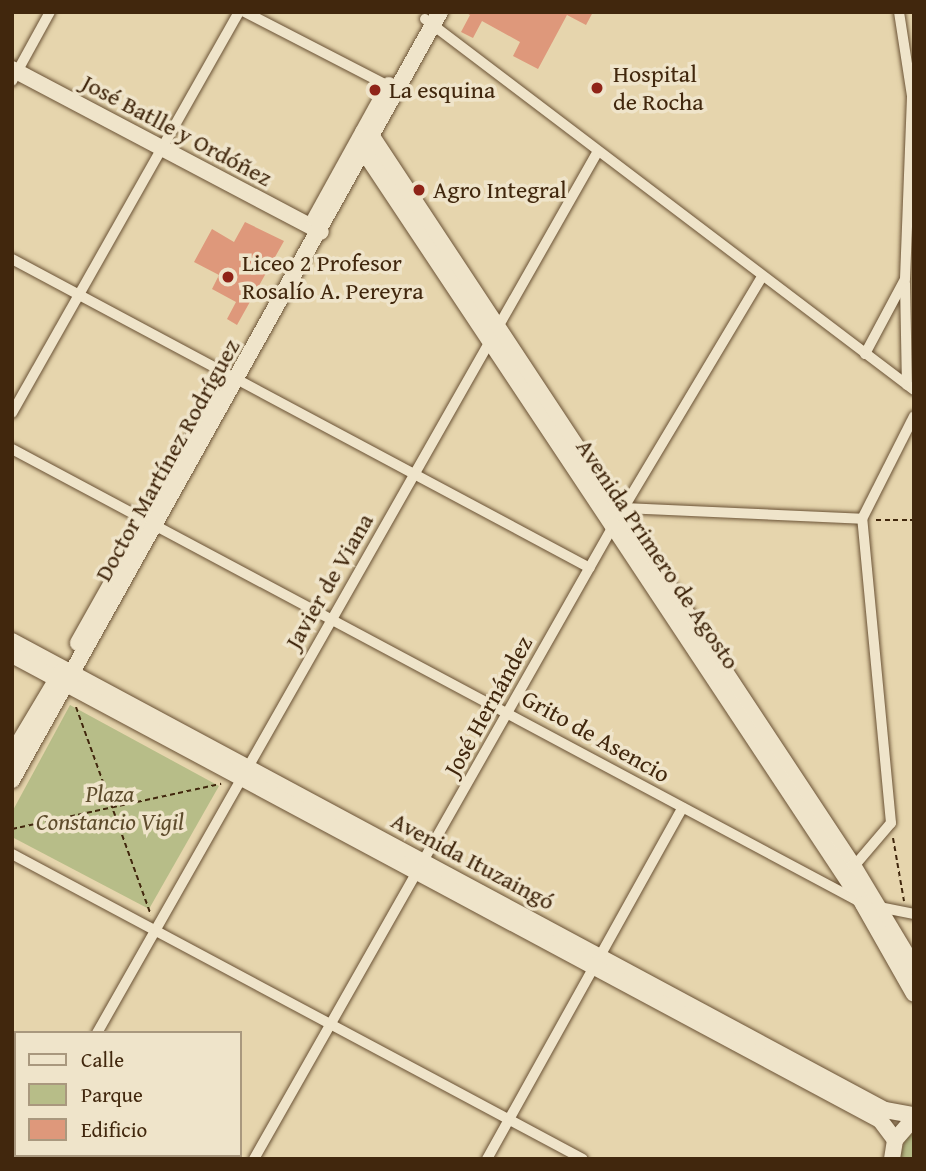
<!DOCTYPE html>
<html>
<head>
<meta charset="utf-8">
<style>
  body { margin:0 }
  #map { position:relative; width:926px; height:1171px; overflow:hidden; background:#e6d5ad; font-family:"Gentium Book Plus",serif }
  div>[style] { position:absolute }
  .green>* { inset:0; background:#b7bd88 }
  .building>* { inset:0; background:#de987b }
  .path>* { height:2px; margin-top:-1px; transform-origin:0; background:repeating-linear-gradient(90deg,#41270d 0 5px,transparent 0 8.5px) }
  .roads { filter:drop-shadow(0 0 2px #6a5235) drop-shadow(0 0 2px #6a5235) }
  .street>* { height:10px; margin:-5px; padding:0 5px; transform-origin:5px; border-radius:5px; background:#efe4ca }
  .secondary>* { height:16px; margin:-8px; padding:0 8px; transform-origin:8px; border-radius:8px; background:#efe4ca }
  .dots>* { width:19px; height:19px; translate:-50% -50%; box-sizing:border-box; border:4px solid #efe4ca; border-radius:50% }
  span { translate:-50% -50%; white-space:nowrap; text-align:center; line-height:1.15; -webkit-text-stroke:7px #efe4ca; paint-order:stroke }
  .poi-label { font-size:24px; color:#41270d }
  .left { translate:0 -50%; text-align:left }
  .street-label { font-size:24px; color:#41270d }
  .park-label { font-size:24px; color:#5e4c2c; font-style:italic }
  .frame { position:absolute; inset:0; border:14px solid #41270d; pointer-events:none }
  .legend { position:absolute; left:14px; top:1031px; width:228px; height:126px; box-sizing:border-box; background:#efe4ca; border:2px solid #a9987e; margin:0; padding:9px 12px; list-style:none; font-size:21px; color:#41270d }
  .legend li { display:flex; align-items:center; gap:14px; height:35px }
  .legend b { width:35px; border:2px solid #a9987e }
</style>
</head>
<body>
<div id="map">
  <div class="green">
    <div style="clip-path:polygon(70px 705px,219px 786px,149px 909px,12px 837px,12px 812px)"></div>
    <div style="clip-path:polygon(914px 1132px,914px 1159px,899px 1159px,905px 1140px)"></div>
  </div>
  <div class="building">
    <div style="clip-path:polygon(465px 12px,593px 12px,586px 25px,567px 15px,538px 69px,513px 56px,520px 42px,482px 21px,473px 38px,461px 32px,470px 15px)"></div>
    <div style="clip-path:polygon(245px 222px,284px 241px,237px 325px,227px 319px,236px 302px,212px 289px,219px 275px,194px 262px,212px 229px,234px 242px)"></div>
  </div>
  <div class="path">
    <div style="left:876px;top:520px;width:38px"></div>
    <div style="left:76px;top:707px;width:221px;rotate:70.2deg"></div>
    <div style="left:12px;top:829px;width:214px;rotate:-12.2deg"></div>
    <div style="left:893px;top:838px;width:64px;rotate:80.1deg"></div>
  </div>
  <div class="roads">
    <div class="street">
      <div style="left:245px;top:12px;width:165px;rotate:27.3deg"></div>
      <div style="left:425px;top:19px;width:614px;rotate:37.19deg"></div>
      <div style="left:12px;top:81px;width:79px;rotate:-61.2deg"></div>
      <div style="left:12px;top:259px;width:655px;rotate:28.13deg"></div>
      <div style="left:905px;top:283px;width:102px;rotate:88.9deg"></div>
      <div style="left:865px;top:354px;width:85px;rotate:-61.9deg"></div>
      <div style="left:905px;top:279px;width:183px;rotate:-87.8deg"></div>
      <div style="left:912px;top:96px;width:85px;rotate:-98.8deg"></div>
      <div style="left:12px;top:413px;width:461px;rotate:-60.5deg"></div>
      <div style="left:12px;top:449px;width:959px;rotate:28.11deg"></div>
      <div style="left:624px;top:508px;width:238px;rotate:2.6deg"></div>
      <div style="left:862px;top:519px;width:115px;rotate:-63.2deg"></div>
      <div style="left:12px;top:854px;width:647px;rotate:28.11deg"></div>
      <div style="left:850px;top:871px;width:63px;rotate:-49.5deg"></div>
      <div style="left:891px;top:823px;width:305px;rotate:-95.4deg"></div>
      <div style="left:874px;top:906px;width:41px;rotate:11.3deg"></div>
      <div style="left:97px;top:1033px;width:1014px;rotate:-60.4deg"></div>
      <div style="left:12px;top:1051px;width:4px;rotate:27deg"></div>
      <div style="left:206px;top:1155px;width:8px;rotate:30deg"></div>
      <div style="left:25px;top:1159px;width:4px;rotate:-63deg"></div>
      <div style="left:254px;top:1159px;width:742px;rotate:-60.43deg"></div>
      <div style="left:620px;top:514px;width:276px;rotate:-59.1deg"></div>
      <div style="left:487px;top:1159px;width:402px;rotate:-60.9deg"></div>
    </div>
    <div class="secondary">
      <div style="left:12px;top:69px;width:349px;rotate:27.8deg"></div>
      <div style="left:363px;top:132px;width:12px;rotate:31deg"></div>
      <div style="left:373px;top:138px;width:873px;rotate:56.58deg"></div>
      <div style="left:854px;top:867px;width:117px;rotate:59deg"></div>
      <div style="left:355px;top:148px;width:11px;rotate:27deg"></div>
      <div style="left:365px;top:153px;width:448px;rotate:56.4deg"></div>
      <div style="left:613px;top:526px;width:453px;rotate:56.5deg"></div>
      <div style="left:863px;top:904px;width:103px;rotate:60.5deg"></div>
      <div style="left:315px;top:219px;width:153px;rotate:-61.1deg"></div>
      <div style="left:12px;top:641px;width:991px;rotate:28.25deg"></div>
      <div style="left:885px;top:1110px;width:29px;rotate:10deg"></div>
      <div style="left:78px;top:643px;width:282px;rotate:-60.7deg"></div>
      <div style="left:12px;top:655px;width:985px;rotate:28.18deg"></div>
      <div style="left:880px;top:1120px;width:25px;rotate:53deg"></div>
      <div style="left:12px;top:754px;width:96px;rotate:-59.1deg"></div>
      <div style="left:12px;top:780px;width:879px;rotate:-60.87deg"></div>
      <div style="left:892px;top:1159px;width:19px;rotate:-81deg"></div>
      <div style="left:895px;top:1140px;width:29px;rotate:-49deg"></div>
    </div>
  </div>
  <div class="dots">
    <div style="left:597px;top:88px;background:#8f2418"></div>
    <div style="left:375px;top:90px;background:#8f2418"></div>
    <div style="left:419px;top:190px;background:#8f2418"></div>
    <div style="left:228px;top:277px;background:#8f2418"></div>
  </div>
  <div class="poi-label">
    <span class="left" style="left:613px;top:88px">Hospital<br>de Rocha</span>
    <span class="left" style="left:389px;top:90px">La esquina</span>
    <span class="left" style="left:433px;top:190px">Agro Integral</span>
    <span class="left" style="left:242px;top:277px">Liceo 2 Profesor<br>Rosalío A. Pereyra</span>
  </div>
  <div class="street-label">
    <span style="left:177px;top:130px;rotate:28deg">José Batlle y Ordóñez</span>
    <span style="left:167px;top:460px;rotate:-61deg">Doctor Martínez Rodríguez</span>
    <span style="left:658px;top:554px;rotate:56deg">Avenida Primero de Agosto</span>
    <span style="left:329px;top:581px;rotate:-60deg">Javier de Viana</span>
    <span style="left:488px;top:706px;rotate:-61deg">José Hernández</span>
    <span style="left:596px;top:736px;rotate:29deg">Grito de Asencio</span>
    <span style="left:473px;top:861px;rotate:28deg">Avenida Ituzaingó</span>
  </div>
  <div class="park-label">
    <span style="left:110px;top:808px">Plaza<br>Constancio Vigil</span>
  </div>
  <div class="frame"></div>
  <ul class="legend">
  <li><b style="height:9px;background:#efe4ca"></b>Calle</li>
  <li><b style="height:19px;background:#b7bd88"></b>Parque</li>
  <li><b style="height:19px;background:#de987b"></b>Edificio</li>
  </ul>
</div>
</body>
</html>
